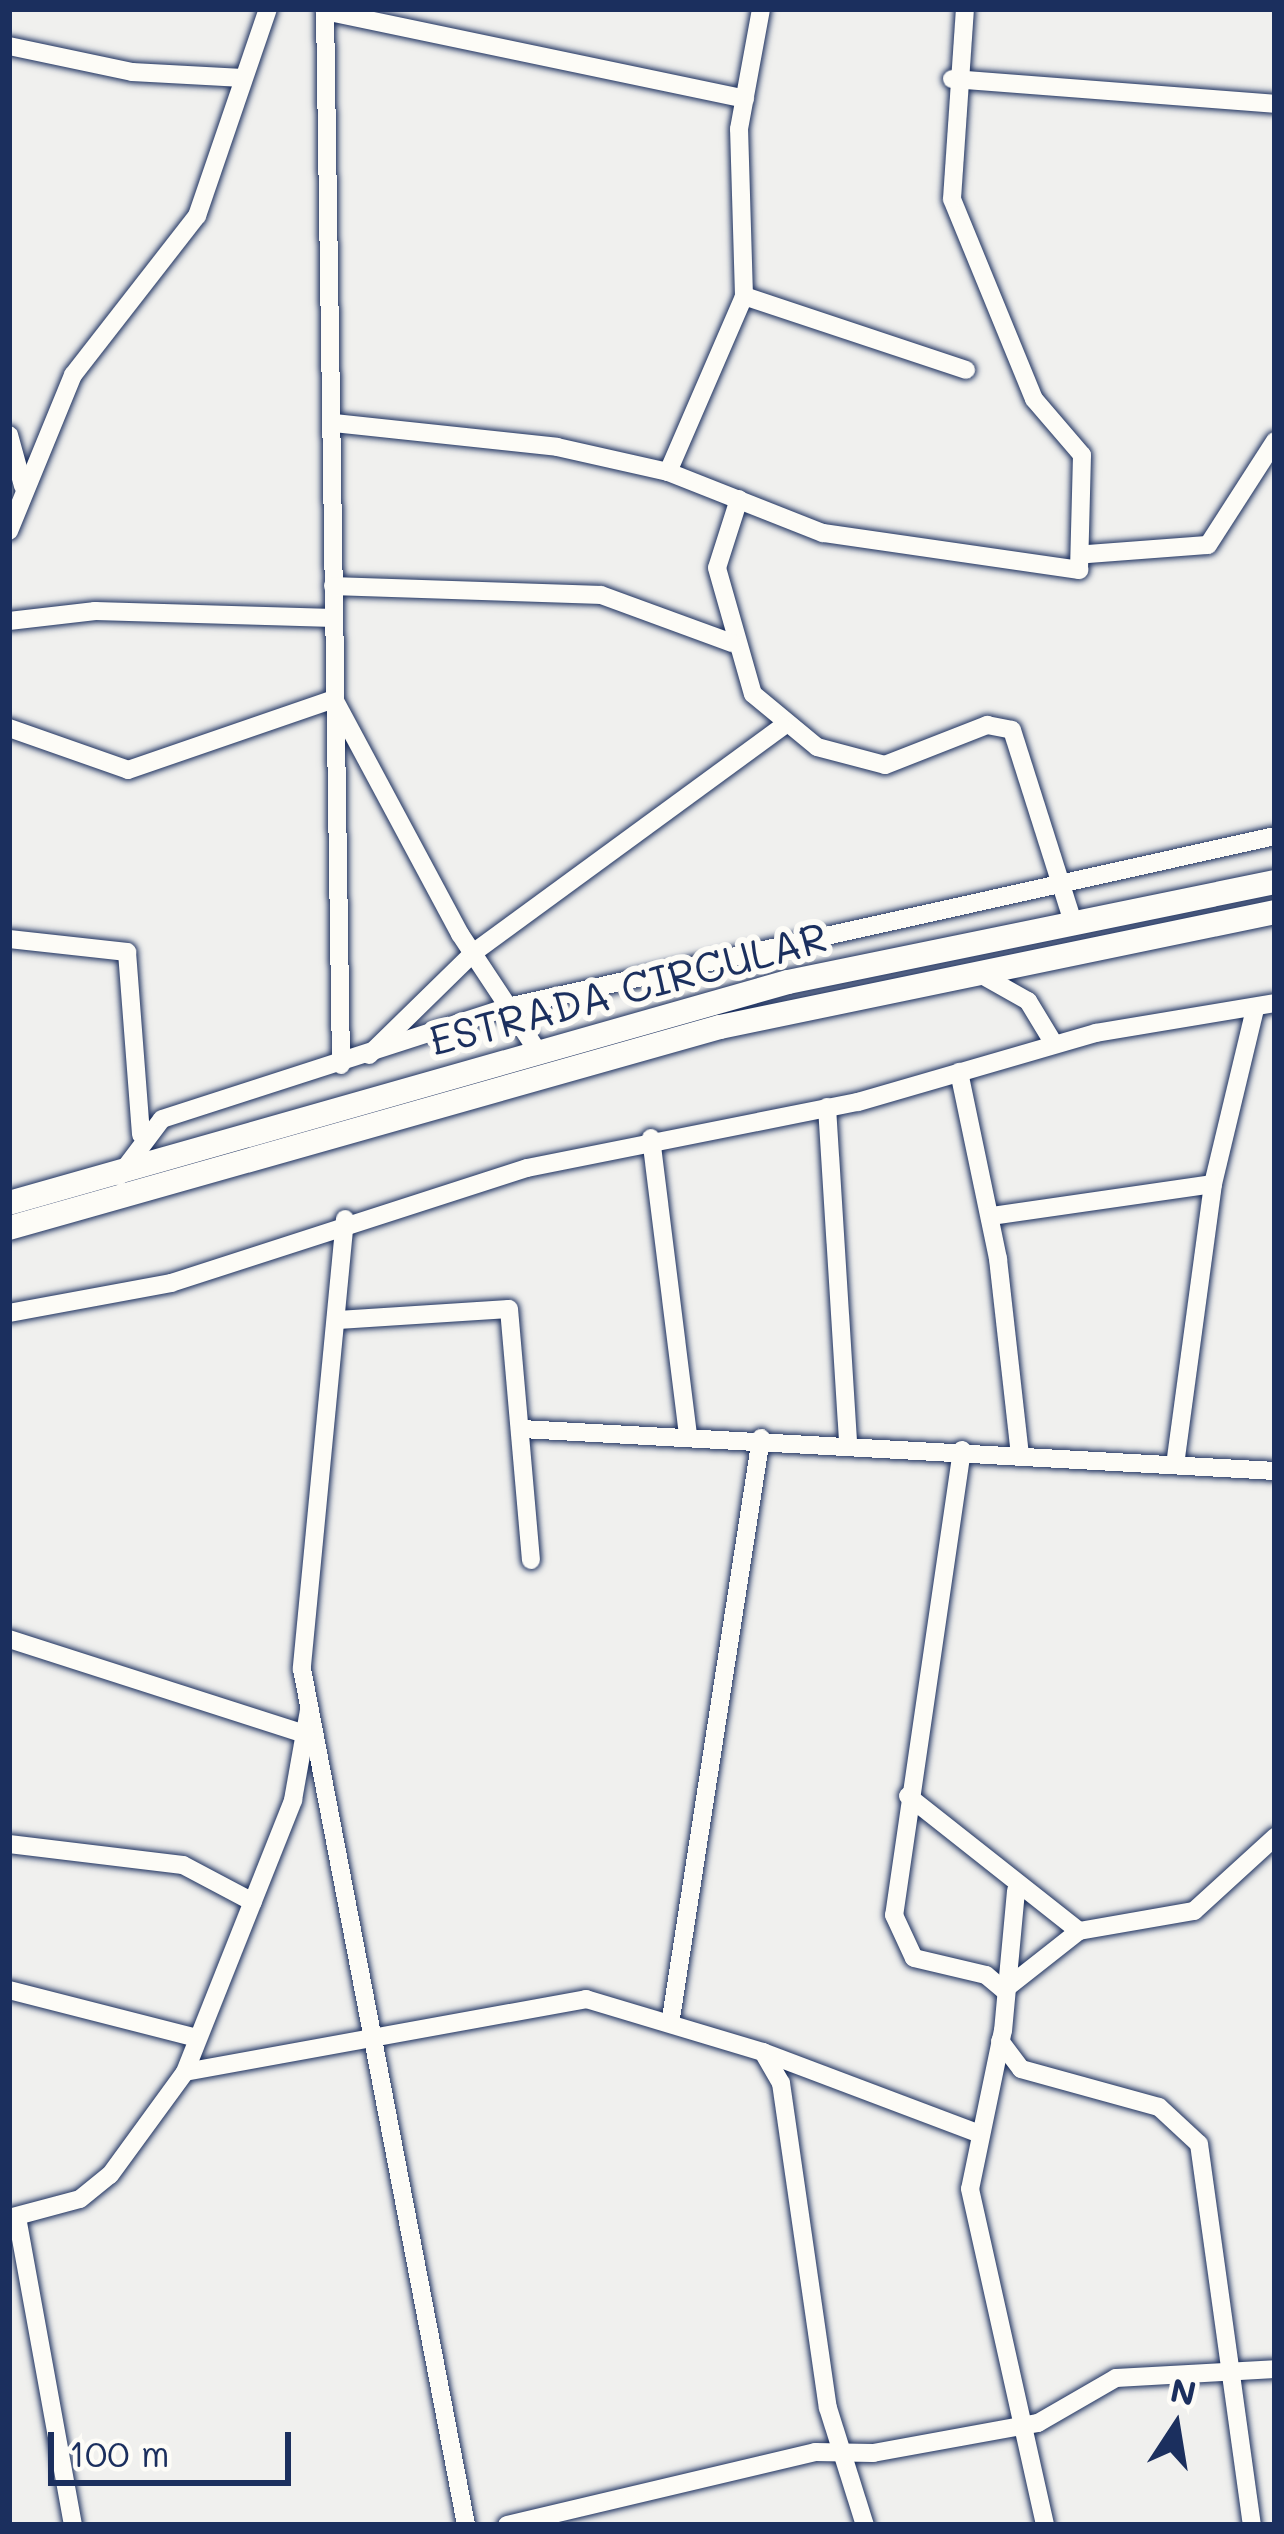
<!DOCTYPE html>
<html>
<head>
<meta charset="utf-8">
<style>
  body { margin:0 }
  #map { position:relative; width:1284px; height:2534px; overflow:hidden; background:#f0f0ee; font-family:Mali,sans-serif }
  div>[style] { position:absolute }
  .roads { filter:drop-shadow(0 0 3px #1b2f5e) drop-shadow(0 0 3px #1b2f5e) }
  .minor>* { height:18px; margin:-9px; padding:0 9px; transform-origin:9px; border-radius:9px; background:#fdfcf7 }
  .major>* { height:24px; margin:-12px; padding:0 12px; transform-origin:12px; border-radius:12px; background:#fdfcf7 }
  span { translate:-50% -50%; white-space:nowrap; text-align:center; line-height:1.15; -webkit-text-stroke:12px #fdfcf7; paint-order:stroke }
  .street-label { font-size:42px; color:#1b2f5e }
  .frame { position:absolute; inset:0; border:12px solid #1b2f5e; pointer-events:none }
  .north { position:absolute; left:1116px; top:2366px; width:120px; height:120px; -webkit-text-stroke:9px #fdfcf7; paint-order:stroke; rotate:12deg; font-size:33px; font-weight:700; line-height:48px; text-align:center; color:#1b2f5e }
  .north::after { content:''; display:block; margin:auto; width:42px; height:54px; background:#1b2f5e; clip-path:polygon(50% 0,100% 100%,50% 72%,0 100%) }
  .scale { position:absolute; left:48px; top:2432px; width:243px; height:54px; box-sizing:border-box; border:6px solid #1b2f5e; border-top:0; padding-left:15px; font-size:36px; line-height:42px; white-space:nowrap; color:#1b2f5e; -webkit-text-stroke:9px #fdfcf7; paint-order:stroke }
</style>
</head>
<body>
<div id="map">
  <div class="roads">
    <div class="minor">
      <div style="left:325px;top:9px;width:1056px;rotate:89.13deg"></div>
      <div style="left:325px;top:11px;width:429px;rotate:11.8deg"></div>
      <div style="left:9px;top:46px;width:126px;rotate:11.9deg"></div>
      <div style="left:132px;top:72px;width:111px;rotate:3.1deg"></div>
      <div style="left:952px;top:79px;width:324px;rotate:4.4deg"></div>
      <div style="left:744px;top:296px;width:234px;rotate:18.4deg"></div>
      <div style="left:334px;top:423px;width:224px;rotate:6.1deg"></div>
      <div style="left:557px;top:447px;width:114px;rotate:12.7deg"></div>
      <div style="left:668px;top:472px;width:167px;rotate:21.5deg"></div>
      <div style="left:823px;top:533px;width:259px;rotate:8.2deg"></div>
      <div style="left:1079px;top:570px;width:115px;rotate:-88.5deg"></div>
      <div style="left:1082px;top:455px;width:74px;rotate:-130.6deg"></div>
      <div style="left:1034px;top:399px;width:216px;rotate:-112.3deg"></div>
      <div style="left:952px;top:199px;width:190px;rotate:-86.1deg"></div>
      <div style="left:9px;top:435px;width:53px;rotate:74.6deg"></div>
      <div style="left:668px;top:472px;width:192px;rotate:-66.6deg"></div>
      <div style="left:744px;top:296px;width:167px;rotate:-91.7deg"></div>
      <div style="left:739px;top:129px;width:122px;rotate:-79.6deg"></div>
      <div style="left:739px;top:499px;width:72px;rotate:107.7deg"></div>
      <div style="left:717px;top:568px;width:131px;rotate:74.1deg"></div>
      <div style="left:753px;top:694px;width:83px;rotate:39.6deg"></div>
      <div style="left:817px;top:747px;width:70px;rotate:14.8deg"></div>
      <div style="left:885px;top:765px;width:110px;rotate:-21.4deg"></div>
      <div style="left:987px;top:725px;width:25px;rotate:11deg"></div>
      <div style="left:1012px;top:730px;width:198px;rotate:72.4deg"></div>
      <div style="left:9px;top:531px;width:169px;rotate:-67.7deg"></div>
      <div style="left:73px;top:375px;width:202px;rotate:-52.1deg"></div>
      <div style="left:197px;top:216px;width:219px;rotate:-71.1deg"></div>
      <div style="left:1087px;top:554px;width:121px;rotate:-4.3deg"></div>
      <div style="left:1208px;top:545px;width:124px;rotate:-57.2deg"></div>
      <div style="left:333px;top:586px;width:268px;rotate:1.9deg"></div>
      <div style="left:601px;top:595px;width:140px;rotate:20.1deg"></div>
      <div style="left:9px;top:621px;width:87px;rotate:-6.6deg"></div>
      <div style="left:95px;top:611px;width:239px;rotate:1.7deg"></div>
      <div style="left:334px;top:699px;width:267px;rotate:61.8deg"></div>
      <div style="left:460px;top:934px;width:141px;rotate:56.5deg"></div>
      <div style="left:9px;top:728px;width:126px;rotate:19.4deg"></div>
      <div style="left:128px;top:770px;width:218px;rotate:-19deg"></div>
      <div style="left:9px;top:939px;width:119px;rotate:6.3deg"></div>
      <div style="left:127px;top:952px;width:183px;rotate:85.6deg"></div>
      <div style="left:980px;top:974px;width:55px;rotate:29.4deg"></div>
      <div style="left:1028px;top:1001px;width:50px;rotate:58.8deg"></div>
      <div style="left:369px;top:1055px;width:146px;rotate:-44.4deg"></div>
      <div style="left:473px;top:953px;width:383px;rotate:-36.2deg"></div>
      <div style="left:959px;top:1072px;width:191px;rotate:78.2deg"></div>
      <div style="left:998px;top:1259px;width:196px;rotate:83.6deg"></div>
      <div style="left:827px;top:1107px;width:337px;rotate:86.4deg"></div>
      <div style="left:651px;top:1138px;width:298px;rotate:82.9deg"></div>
      <div style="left:119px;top:1176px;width:71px;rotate:-53deg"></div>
      <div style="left:162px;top:1119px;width:368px;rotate:-17.9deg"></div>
      <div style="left:512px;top:1006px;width:782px;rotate:-12.56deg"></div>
      <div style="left:1213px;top:1184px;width:180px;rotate:-76.5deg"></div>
      <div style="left:991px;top:1216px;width:224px;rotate:-8.2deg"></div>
      <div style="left:1213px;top:1184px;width:283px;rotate:97.7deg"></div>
      <div style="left:345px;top:1219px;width:452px;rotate:95.5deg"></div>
      <div style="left:302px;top:1669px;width:872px;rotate:79.15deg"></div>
      <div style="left:9px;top:1313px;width:165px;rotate:-10.5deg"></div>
      <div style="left:171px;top:1283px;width:374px;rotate:-17.9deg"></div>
      <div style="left:527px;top:1168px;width:338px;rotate:-11.3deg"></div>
      <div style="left:858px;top:1102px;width:248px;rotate:-16.2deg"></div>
      <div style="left:1096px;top:1033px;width:181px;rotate:-9.5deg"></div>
      <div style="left:338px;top:1320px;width:171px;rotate:-3.7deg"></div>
      <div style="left:509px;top:1309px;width:252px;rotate:85deg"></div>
      <div style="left:522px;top:1429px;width:754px;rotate:3.19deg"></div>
      <div style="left:962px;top:1450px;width:470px;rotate:98.3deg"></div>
      <div style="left:894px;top:1915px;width:47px;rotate:65.1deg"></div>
      <div style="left:914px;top:1958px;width:74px;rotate:13.3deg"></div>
      <div style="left:986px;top:1975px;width:23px;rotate:40deg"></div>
      <div style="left:9px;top:1639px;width:311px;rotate:17.8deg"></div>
      <div style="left:908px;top:1796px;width:218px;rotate:38.3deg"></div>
      <div style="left:1079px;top:1931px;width:117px;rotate:-9.9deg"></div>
      <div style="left:1194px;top:1911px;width:110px;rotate:-42.4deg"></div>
      <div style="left:9px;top:1844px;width:175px;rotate:6.9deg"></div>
      <div style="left:183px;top:1865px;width:79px;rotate:27.9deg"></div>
      <div style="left:1016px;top:1891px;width:140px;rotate:95.3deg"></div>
      <div style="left:1003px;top:2030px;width:162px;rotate:101.7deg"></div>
      <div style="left:970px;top:2189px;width:344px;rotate:77.4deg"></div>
      <div style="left:9px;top:1990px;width:194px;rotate:14.3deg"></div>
      <div style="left:1004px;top:1990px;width:95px;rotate:-38.2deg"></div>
      <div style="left:671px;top:2018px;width:587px;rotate:-81.18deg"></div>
      <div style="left:1000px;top:2041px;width:35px;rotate:53deg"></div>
      <div style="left:1021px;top:2069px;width:143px;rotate:15.4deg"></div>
      <div style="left:1159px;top:2107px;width:54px;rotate:42.8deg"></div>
      <div style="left:1199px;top:2144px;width:385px;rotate:82.1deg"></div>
      <div style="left:763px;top:2052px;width:229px;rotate:20.7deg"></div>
      <div style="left:185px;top:2072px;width:408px;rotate:-10.3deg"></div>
      <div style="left:586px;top:1999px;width:185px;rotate:16.7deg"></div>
      <div style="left:763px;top:2052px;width:36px;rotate:60deg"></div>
      <div style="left:781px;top:2083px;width:328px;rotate:81.8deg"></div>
      <div style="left:828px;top:2408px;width:123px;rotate:72.5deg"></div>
      <div style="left:17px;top:2217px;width:313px;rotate:79.7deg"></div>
      <div style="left:9px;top:2218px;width:73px;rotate:-15deg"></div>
      <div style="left:80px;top:2199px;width:38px;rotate:-39deg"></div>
      <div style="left:110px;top:2175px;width:127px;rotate:-53.9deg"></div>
      <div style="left:185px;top:2072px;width:293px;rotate:-68.3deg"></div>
      <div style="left:293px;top:1800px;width:91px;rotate:-79.9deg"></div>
      <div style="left:507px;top:2525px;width:317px;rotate:-13.3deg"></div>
      <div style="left:815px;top:2452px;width:58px;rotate:1deg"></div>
      <div style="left:873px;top:2453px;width:168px;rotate:-10.3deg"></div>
      <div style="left:1038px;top:2423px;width:90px;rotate:-30deg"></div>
      <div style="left:1116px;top:2378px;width:159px;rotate:-3.2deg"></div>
    </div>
    <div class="major">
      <div style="left:9px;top:1203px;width:810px;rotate:-15.84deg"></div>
      <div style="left:788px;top:982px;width:497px;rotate:-11.6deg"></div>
      <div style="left:9px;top:1228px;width:739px;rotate:-15.79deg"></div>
      <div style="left:720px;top:1027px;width:567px;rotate:-11.71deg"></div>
    </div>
  </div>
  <div class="street-label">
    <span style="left:628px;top:988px;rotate:-15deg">ESTRADA CIRCULAR</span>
  </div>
  <div class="frame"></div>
  <div class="north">N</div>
  <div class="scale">100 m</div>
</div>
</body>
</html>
